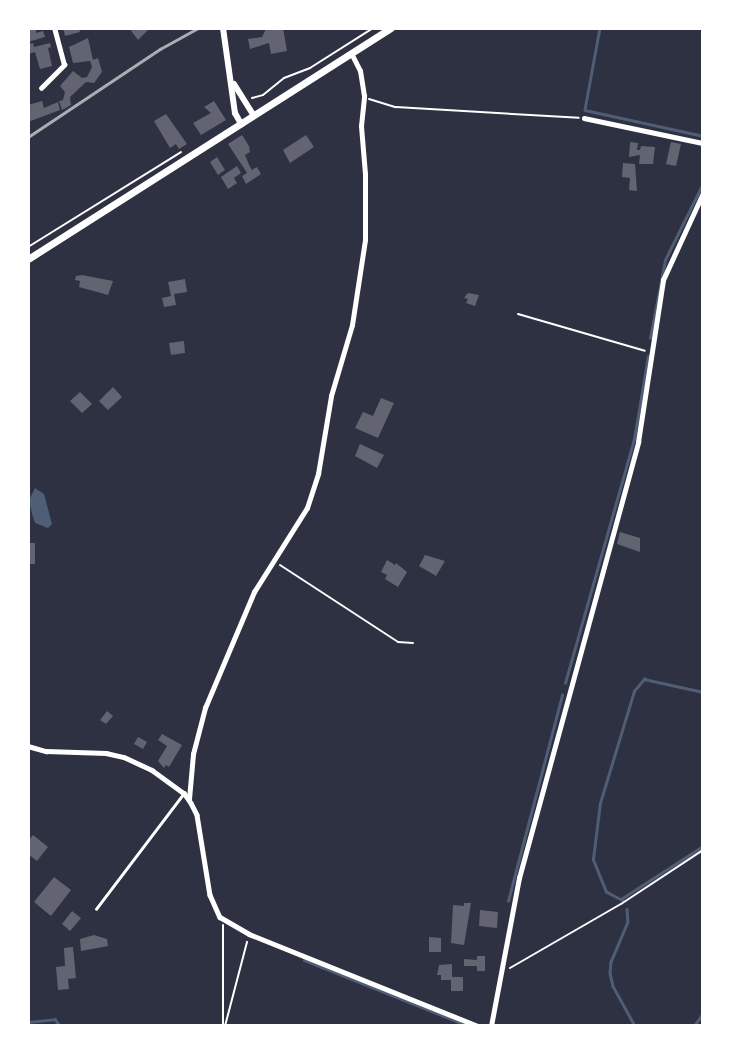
<!DOCTYPE html>
<html>
<head>
<meta charset="utf-8">
<style>
  body { margin:0 }
  #map { position:relative; width:731px; height:1054px; overflow:hidden; background:#2d3142; font-family:Manrope,sans-serif }
  div>[style] { position:absolute }
  .water>* { inset:0; background:#4f5d75 }
  .stream>* { height:2.5px; margin:-1.25px; padding:0 1.25px; transform-origin:1.25px; border-radius:1.25px; background:#4f5d75 }
  .building>* { inset:0; background:#626471 }
  .path>* { height:2px; margin:-1px; padding:0 1px; transform-origin:1px; border-radius:1px; background:#fff }
  .service>* { height:2.5px; margin:-1.25px; padding:0 1.25px; transform-origin:1.25px; border-radius:1.25px; background:#fff }
  .minor>* { height:4.5px; margin:-2.25px; padding:0 2.25px; transform-origin:2.25px; border-radius:2.25px; background:#fff }
  .tertiary>* { height:6px; margin:-3px; padding:0 3px; transform-origin:3px; border-radius:3px; background:#fff }
  .secondary>* { height:7px; margin:-3.5px; padding:0 3.5px; transform-origin:3.5px; border-radius:3.5px; background:#fff }
  .rail>* { height:2.5px; margin:-1.25px; padding:0 1.25px; transform-origin:1.25px; border-radius:1.25px; background:#abadb3 }
  span { translate:-50% -50%; white-space:nowrap; text-align:center; line-height:1.15; -webkit-text-stroke:7px #fff; paint-order:stroke }
  .frame { position:absolute; inset:0; border:30px solid #fff; pointer-events:none }
</style>
</head>
<body>
<div id="map">
  <div class="water">
    <div style="clip-path:polygon(35px 488px,44px 494px,52px 524px,48px 528px,35px 523px,32px 514px,29px 500px)"></div>
  </div>
  <div class="stream">
    <div style="left:600px;top:28px;width:83px;rotate:100.4deg"></div>
    <div style="left:585px;top:110px;width:121px;rotate:12.4deg"></div>
    <div style="left:650px;top:338px;width:79px;rotate:-79.1deg"></div>
    <div style="left:665px;top:260px;width:86px;rotate:-63.7deg"></div>
    <div style="left:565px;top:683px;width:254px;rotate:-74.2deg"></div>
    <div style="left:634px;top:439px;width:84px;rotate:-80.4deg"></div>
    <div style="left:621px;top:899px;width:98px;rotate:-32.9deg"></div>
    <div style="left:508px;top:901px;width:213px;rotate:-75.3deg"></div>
    <div style="left:623px;top:901px;width:19px;rotate:-152deg"></div>
    <div style="left:606px;top:892px;width:35px;rotate:-112deg"></div>
    <div style="left:593px;top:859px;width:56px;rotate:-82.9deg"></div>
    <div style="left:600px;top:803px;width:117px;rotate:-73.1deg"></div>
    <div style="left:634px;top:691px;width:16px;rotate:-50deg"></div>
    <div style="left:644px;top:679px;width:60px;rotate:12.4deg"></div>
    <div style="left:627px;top:909px;width:13px;rotate:86deg"></div>
    <div style="left:628px;top:922px;width:43px;rotate:113deg"></div>
    <div style="left:611px;top:962px;width:11px;rotate:95deg"></div>
    <div style="left:610px;top:973px;width:13px;rotate:77deg"></div>
    <div style="left:613px;top:986px;width:46px;rotate:61.2deg"></div>
    <div style="left:304px;top:960px;width:178px;rotate:21.8deg"></div>
    <div style="left:28px;top:1022px;width:27px;rotate:-6deg"></div>
    <div style="left:55px;top:1019px;width:9px;rotate:54deg"></div>
    <div style="left:694px;top:1026px;width:16px;rotate:-55deg"></div>
  </div>
  <div class="building">
    <div style="clip-path:polygon(28px 28px,36px 28px,36px 33px,43px 31px,45px 37px,28px 42px)"></div>
    <div style="clip-path:polygon(63px 28px,79px 28px,80px 32px,65px 36px)"></div>
    <div style="clip-path:polygon(129px 28px,147px 28px,148px 30px,138px 40px)"></div>
    <div style="clip-path:polygon(283px 28px,287px 51px,271px 54px,269px 43px,250px 49px,248px 39px,262px 37px,266px 29px)"></div>
    <div style="clip-path:polygon(88px 38px,93px 60px,98px 58px,102px 72px,94px 83px,86px 82px,70px 97px,71px 105px,62px 110px,59px 101px,63px 100px,65px 92px,60px 86px,73px 71px,82px 78px,87px 77px,92px 67px,90px 61px,73px 63px,69px 47px)"></div>
    <div style="clip-path:polygon(33px 43px,34px 47px,50px 43px,51px 47px,48px 48px,52px 66px,40px 69px,35px 52px,28px 54px,28px 44px)"></div>
    <div style="clip-path:polygon(42px 101px,44px 108px,58px 102px,60px 110px,28px 122px,28px 105px)"></div>
    <div style="clip-path:polygon(214px 101px,226px 120px,201px 135px,193px 123px,211px 113px,204px 107px)"></div>
    <div style="clip-path:polygon(166px 114px,187px 144px,179px 149px,176px 144px,170px 148px,154px 121px)"></div>
    <div style="clip-path:polygon(242px 135px,249px 146px,250px 152px,245px 155px,250px 167px,252px 170px,257px 167px,261px 174px,246px 184px,242px 176px,247px 173px,228px 144px)"></div>
    <div style="clip-path:polygon(306px 135px,314px 147px,290px 163px,283px 150px)"></div>
    <div style="clip-path:polygon(630px 142px,638px 143px,637px 150px,640px 150px,641px 146px,655px 147px,653px 164px,639px 164px,640px 155px,629px 157px)"></div>
    <div style="clip-path:polygon(671px 142px,681px 144px,676px 166px,666px 164px)"></div>
    <div style="clip-path:polygon(217px 157px,225px 170px,218px 175px,210px 162px)"></div>
    <div style="clip-path:polygon(623px 163px,635px 164px,637px 191px,629px 190px,630px 178px,622px 177px)"></div>
    <div style="clip-path:polygon(237px 166px,241px 173px,234px 178px,237px 183px,228px 189px,221px 177px)"></div>
    <div style="clip-path:polygon(82px 275px,113px 281px,108px 295px,79px 287px,80px 281px,75px 280px,76px 276px)"></div>
    <div style="clip-path:polygon(185px 279px,187px 292px,174px 294px,176px 305px,164px 307px,162px 298px,171px 296px,168px 282px)"></div>
    <div style="clip-path:polygon(468px 293px,479px 295px,475px 306px,466px 303px,468px 299px,464px 298px)"></div>
    <div style="clip-path:polygon(184px 341px,185px 353px,171px 355px,169px 343px)"></div>
    <div style="clip-path:polygon(113px 387px,122px 397px,108px 410px,99px 401px)"></div>
    <div style="clip-path:polygon(80px 392px,92px 404px,82px 413px,70px 401px)"></div>
    <div style="clip-path:polygon(381px 398px,394px 403px,378px 438px,355px 428px,363px 412px,373px 416px)"></div>
    <div style="clip-path:polygon(360px 444px,384px 455px,377px 468px,355px 456px)"></div>
    <div style="clip-path:polygon(620px 532px,640px 538px,640px 552px,617px 544px)"></div>
    <div style="clip-path:polygon(28px 543px,35px 543px,35px 564px,28px 564px)"></div>
    <div style="clip-path:polygon(425px 555px,445px 561px,436px 576px,419px 566px)"></div>
    <div style="clip-path:polygon(387px 560px,395px 565px,396px 563px,407px 572px,398px 587px,385px 579px,387px 575px,381px 572px)"></div>
    <div style="clip-path:polygon(107px 711px,113px 716px,106px 724px,100px 720px)"></div>
    <div style="clip-path:polygon(162px 734px,182px 745px,169px 767px,166px 765px,164px 768px,158px 761px,167px 746px,158px 740px)"></div>
    <div style="clip-path:polygon(138px 737px,147px 742px,143px 749px,134px 744px)"></div>
    <div style="clip-path:polygon(33px 835px,48px 847px,37px 861px,28px 854px,28px 841px)"></div>
    <div style="clip-path:polygon(54px 877px,71px 890px,51px 916px,34px 902px)"></div>
    <div style="clip-path:polygon(464px 903px,471px 903px,464px 945px,451px 943px,453px 905px,464px 906px)"></div>
    <div style="clip-path:polygon(480px 910px,498px 912px,497px 928px,479px 926px)"></div>
    <div style="clip-path:polygon(72px 911px,81px 918px,70px 931px,62px 924px)"></div>
    <div style="clip-path:polygon(94px 935px,107px 939px,108px 946px,81px 951px,80px 939px)"></div>
    <div style="clip-path:polygon(429px 937px,441px 938px,441px 952px,429px 952px)"></div>
    <div style="clip-path:polygon(73px 947px,76px 978px,68px 979px,69px 989px,58px 990px,56px 967px,65px 966px,64px 948px)"></div>
    <div style="clip-path:polygon(477px 956px,485px 956px,485px 971px,477px 971px,477px 966px,464px 966px,464px 959px,477px 960px)"></div>
    <div style="clip-path:polygon(452px 964px,452px 977px,463px 977px,463px 991px,451px 991px,451px 980px,441px 980px,441px 975px,437px 975px,439px 965px)"></div>
  </div>
  <div class="path">
    <div style="left:252px;top:98px;width:11px;rotate:-15deg"></div>
    <div style="left:263px;top:95px;width:27px;rotate:-39deg"></div>
    <div style="left:284px;top:78px;width:28px;rotate:-21deg"></div>
    <div style="left:310px;top:68px;width:75px;rotate:-32.4deg"></div>
    <div style="left:369px;top:99px;width:28px;rotate:17deg"></div>
    <div style="left:396px;top:107px;width:183px;rotate:3.4deg"></div>
    <div style="left:28px;top:247px;width:180px;rotate:-31.8deg"></div>
    <div style="left:518px;top:314px;width:132px;rotate:16.2deg"></div>
    <div style="left:280px;top:565px;width:141px;rotate:33.1deg"></div>
    <div style="left:398px;top:642px;width:15px;rotate:4deg"></div>
    <div style="left:510px;top:968px;width:128px;rotate:-30deg"></div>
    <div style="left:621px;top:904px;width:98px;rotate:-33.4deg"></div>
    <div style="left:29px;top:1026px;width:25px"></div>
    <div style="left:223px;top:1026px;width:101px;rotate:-90deg"></div>
    <div style="left:225px;top:1026px;width:87px;rotate:-75.3deg"></div>
  </div>
  <div class="service">
    <div style="left:96px;top:909px;width:146px;rotate:-52.8deg"></div>
  </div>
  <div class="minor">
    <div style="left:41px;top:88px;width:33px;rotate:-45deg"></div>
    <div style="left:64px;top:65px;width:38px;rotate:-105deg"></div>
    <div style="left:584px;top:118px;width:122px;rotate:11.9deg"></div>
    <div style="left:28px;top:746px;width:19px;rotate:16deg"></div>
    <div style="left:46px;top:751px;width:60px;rotate:1.9deg"></div>
    <div style="left:106px;top:753px;width:18px;rotate:13deg"></div>
    <div style="left:124px;top:757px;width:31px;rotate:25deg"></div>
    <div style="left:152px;top:770px;width:39px;rotate:36deg"></div>
    <div style="left:184px;top:793px;width:12px;rotate:55deg"></div>
    <div style="left:191px;top:803px;width:13px;rotate:63deg"></div>
    <div style="left:197px;top:815px;width:81px;rotate:80.8deg"></div>
    <div style="left:210px;top:895px;width:24px;rotate:66deg"></div>
    <div style="left:220px;top:917px;width:34px;rotate:30deg"></div>
    <div style="left:249px;top:934px;width:247px;rotate:21.9deg"></div>
    <div style="left:189px;top:799px;width:45px;rotate:-84.9deg"></div>
    <div style="left:193px;top:754px;width:48px;rotate:-75.4deg"></div>
    <div style="left:205px;top:708px;width:126px;rotate:-67.1deg"></div>
    <div style="left:254px;top:592px;width:99px;rotate:-57.8deg"></div>
    <div style="left:307px;top:508px;width:36px;rotate:-72deg"></div>
    <div style="left:318px;top:474px;width:79px;rotate:-80.5deg"></div>
    <div style="left:331px;top:396px;width:74px;rotate:-73.5deg"></div>
    <div style="left:352px;top:325px;width:86px;rotate:-81.3deg"></div>
    <div style="left:365px;top:240px;width:66px;rotate:-90deg"></div>
    <div style="left:365px;top:174px;width:48px;rotate:-94.8deg"></div>
    <div style="left:361px;top:126px;width:30px;rotate:-84deg"></div>
    <div style="left:364px;top:96px;width:25px;rotate:-99deg"></div>
    <div style="left:360px;top:71px;width:20px;rotate:-117deg"></div>
    <div style="left:491px;top:1026px;width:151px;rotate:-79.3deg"></div>
    <div style="left:519px;top:878px;width:452px;rotate:-74.7deg"></div>
    <div style="left:638px;top:442px;width:164px;rotate:-81.2deg"></div>
    <div style="left:663px;top:280px;width:96px;rotate:-65.3deg"></div>
  </div>
  <div class="tertiary">
    <div style="left:223px;top:28px;width:86px;rotate:82deg"></div>
    <div style="left:235px;top:113px;width:13px;rotate:61deg"></div>
    <div style="left:234px;top:84px;width:36px;rotate:58deg"></div>
  </div>
  <div class="secondary">
    <div style="left:28px;top:259px;width:430px;rotate:-32.5deg"></div>
  </div>
  <div class="rail">
    <div style="left:28px;top:137px;width:159px;rotate:-33.7deg"></div>
    <div style="left:160px;top:49px;width:43px;rotate:-28.9deg"></div>
  </div>
  <div class="frame"></div>
</div>
</body>
</html>
